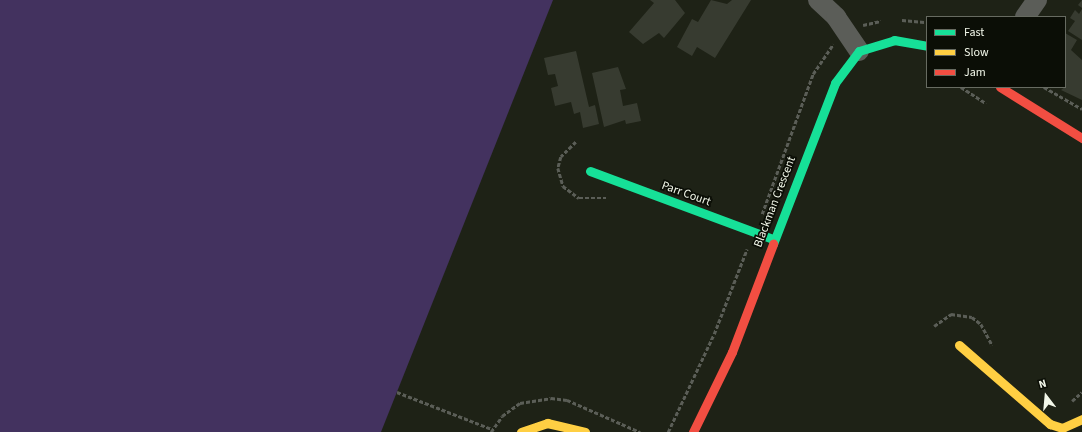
<!DOCTYPE html>
<html>
<head>
<meta charset="utf-8">
<style>
  body { margin:0 }
  #map { position:relative; width:1082px; height:432px; overflow:hidden; background:#1e2216; font-family:"Source Sans 3",sans-serif }
  div>[style] { position:absolute }
  .green>* { inset:0; background:#43325f }
  .building>* { inset:0; background:#373b30 }
  .path>* { height:2.5px; margin-top:-1.25px; transform-origin:0; background:repeating-linear-gradient(90deg,#5b5e57 0 4px,transparent 0 6px) }
  .street>* { height:20px; margin:-10px; padding:0 10px; transform-origin:10px; border-radius:10px; background:#5b5d58 }
  .fast>* { height:9px; margin:-4.5px; padding:0 4.5px; transform-origin:4.5px; border-radius:4.5px; background:#16e098 }
  .slow>* { height:9px; margin:-4.5px; padding:0 4.5px; transform-origin:4.5px; border-radius:4.5px; background:#ffcf43 }
  .jam>* { height:9px; margin:-4.5px; padding:0 4.5px; transform-origin:4.5px; border-radius:4.5px; background:#f24e42 }
  span { translate:-50% -50%; white-space:nowrap; text-align:center; line-height:1.15; -webkit-text-stroke:3.5px #0b0e06; paint-order:stroke }
  .street-label { font-size:12px; color:#f2f7e9 }
  .legend { position:absolute; left:926px; top:16px; width:140px; height:72px; box-sizing:border-box; background:#0b0e06; border:1px solid #676b61; margin:0; padding:5px 7px; list-style:none; font-size:12px; color:#f2f7e9 }
  .legend li { display:flex; align-items:center; gap:8px; height:20px }
  .legend b { width:20px; border:1px solid #676b61 }
  .north { position:absolute; left:1026px; top:376px; width:40px; height:40px; -webkit-text-stroke:3px #0b0e06; paint-order:stroke; rotate:344deg; font-size:11px; font-weight:700; line-height:16px; text-align:center; color:#f2f7e9 }
  .north::after { content:''; display:block; margin:auto; width:14px; height:18px; background:#f2f7e9; clip-path:polygon(50% 0,100% 100%,50% 72%,0 100%) }
</style>
</head>
<body>
<div id="map">
  <div class="green">
    <div style="clip-path:polygon(0 0,553px 0,381px 432px,0 432px)"></div>
  </div>
  <div class="building">
    <div style="clip-path:polygon(650px 0,675px 0,685px 13px,664px 38px,659px 33px,643px 44px,629px 32px,654px 3px)"></div>
    <div style="clip-path:polygon(711px 0,727px 4px,732px 0,751px 0,715px 58px,697px 47px,692px 56px,677px 47px,692px 19px,698px 22px)"></div>
    <div style="clip-path:polygon(1082px 0,1082px 8px,1078px 5px)"></div>
    <div style="clip-path:polygon(1082px 9px,1082px 40px,1068px 31px,1075px 21px,1070px 18px,1075px 10px,1079px 14px)"></div>
    <div style="clip-path:polygon(1065px 33px,1077px 40px,1071px 50px,1082px 60px,1082px 100px,1061px 90px,1065px 87px)"></div>
    <div style="clip-path:polygon(576px 51px,589px 107px,595px 105px,599px 124px,583px 128px,580px 112px,574px 114px,571px 102px,555px 106px,551px 88px,558px 86px,555px 74px,548px 75px,544px 58px)"></div>
    <div style="clip-path:polygon(618px 67px,626px 89px,620px 90px,623px 106px,637px 103px,641px 121px,626px 124px,625px 120px,604px 127px,592px 73px)"></div>
  </div>
  <div class="path">
    <div style="left:902px;top:20px;width:25px;rotate:5deg"></div>
    <div style="left:863px;top:25px;width:18px;rotate:-13deg"></div>
    <div style="left:961px;top:87px;width:30px;rotate:33deg"></div>
    <div style="left:1044px;top:87px;width:44px;rotate:30.1deg"></div>
    <div style="left:576px;top:142px;width:21px;rotate:135deg"></div>
    <div style="left:561px;top:157px;width:11px;rotate:105deg"></div>
    <div style="left:558px;top:168px;width:19px;rotate:74deg"></div>
    <div style="left:563px;top:186px;width:20px;rotate:37deg"></div>
    <div style="left:579px;top:198px;width:27px"></div>
    <div style="left:762px;top:214px;width:149px;rotate:-70deg"></div>
    <div style="left:813px;top:74px;width:36px;rotate:-56deg"></div>
    <div style="left:934px;top:326px;width:21px;rotate:-35deg"></div>
    <div style="left:951px;top:314px;width:21px;rotate:8deg"></div>
    <div style="left:972px;top:317px;width:11px;rotate:38deg"></div>
    <div style="left:981px;top:324px;width:24px;rotate:62deg"></div>
    <div style="left:397px;top:392px;width:102px;rotate:21.3deg"></div>
    <div style="left:1072px;top:401px;width:13px;rotate:-42deg"></div>
    <div style="left:491px;top:432px;width:19px;rotate:-55deg"></div>
    <div style="left:502px;top:416px;width:22px;rotate:-36deg"></div>
    <div style="left:520px;top:403px;width:31px;rotate:-9deg"></div>
    <div style="left:551px;top:398px;width:16px;rotate:7deg"></div>
    <div style="left:567px;top:400px;width:80px;rotate:23.7deg"></div>
    <div style="left:668px;top:432px;width:108px;rotate:-64.9deg"></div>
    <div style="left:714px;top:334px;width:91px;rotate:-68.8deg"></div>
  </div>
  <div class="street">
    <div style="left:818px;top:0;width:25px;rotate:43deg"></div>
    <div style="left:836px;top:17px;width:41px;rotate:55.9deg"></div>
    <div style="left:1025px;top:17px;width:21px;rotate:-55deg"></div>
  </div>
  <div class="fast">
    <div style="left:590px;top:171px;width:195px;rotate:20.4deg"></div>
    <div style="left:773px;top:244px;width:173px;rotate:-68.9deg"></div>
    <div style="left:835px;top:83px;width:40px;rotate:-53deg"></div>
    <div style="left:859px;top:51px;width:37px;rotate:-17deg"></div>
    <div style="left:894px;top:40px;width:34px;rotate:10deg"></div>
  </div>
  <div class="slow">
    <div style="left:959px;top:345px;width:121px;rotate:41deg"></div>
    <div style="left:1050px;top:424px;width:13px;rotate:18deg"></div>
    <div style="left:1062px;top:428px;width:22px;rotate:-24deg"></div>
    <div style="left:521px;top:432px;width:28px;rotate:-19deg"></div>
    <div style="left:547px;top:423px;width:39px;rotate:13deg"></div>
  </div>
  <div class="jam">
    <div style="left:1000px;top:87px;width:97px;rotate:31.9deg"></div>
    <div style="left:693px;top:432px;width:89px;rotate:-64deg"></div>
    <div style="left:732px;top:352px;width:116px;rotate:-69.2deg"></div>
  </div>
  <div class="street-label">
    <span style="left:686px;top:194px;rotate:20deg">Parr Court</span>
    <span style="left:775px;top:202px;rotate:-69deg">Blackman Crescent</span>
  </div>
  <ul class="legend">
  <li><b style="height:5px;background:#16e098"></b>Fast</li>
  <li><b style="height:5px;background:#ffcf43"></b>Slow</li>
  <li><b style="height:5px;background:#f24e42"></b>Jam</li>
  </ul>
  <div class="north">N</div>
</div>
</body>
</html>
